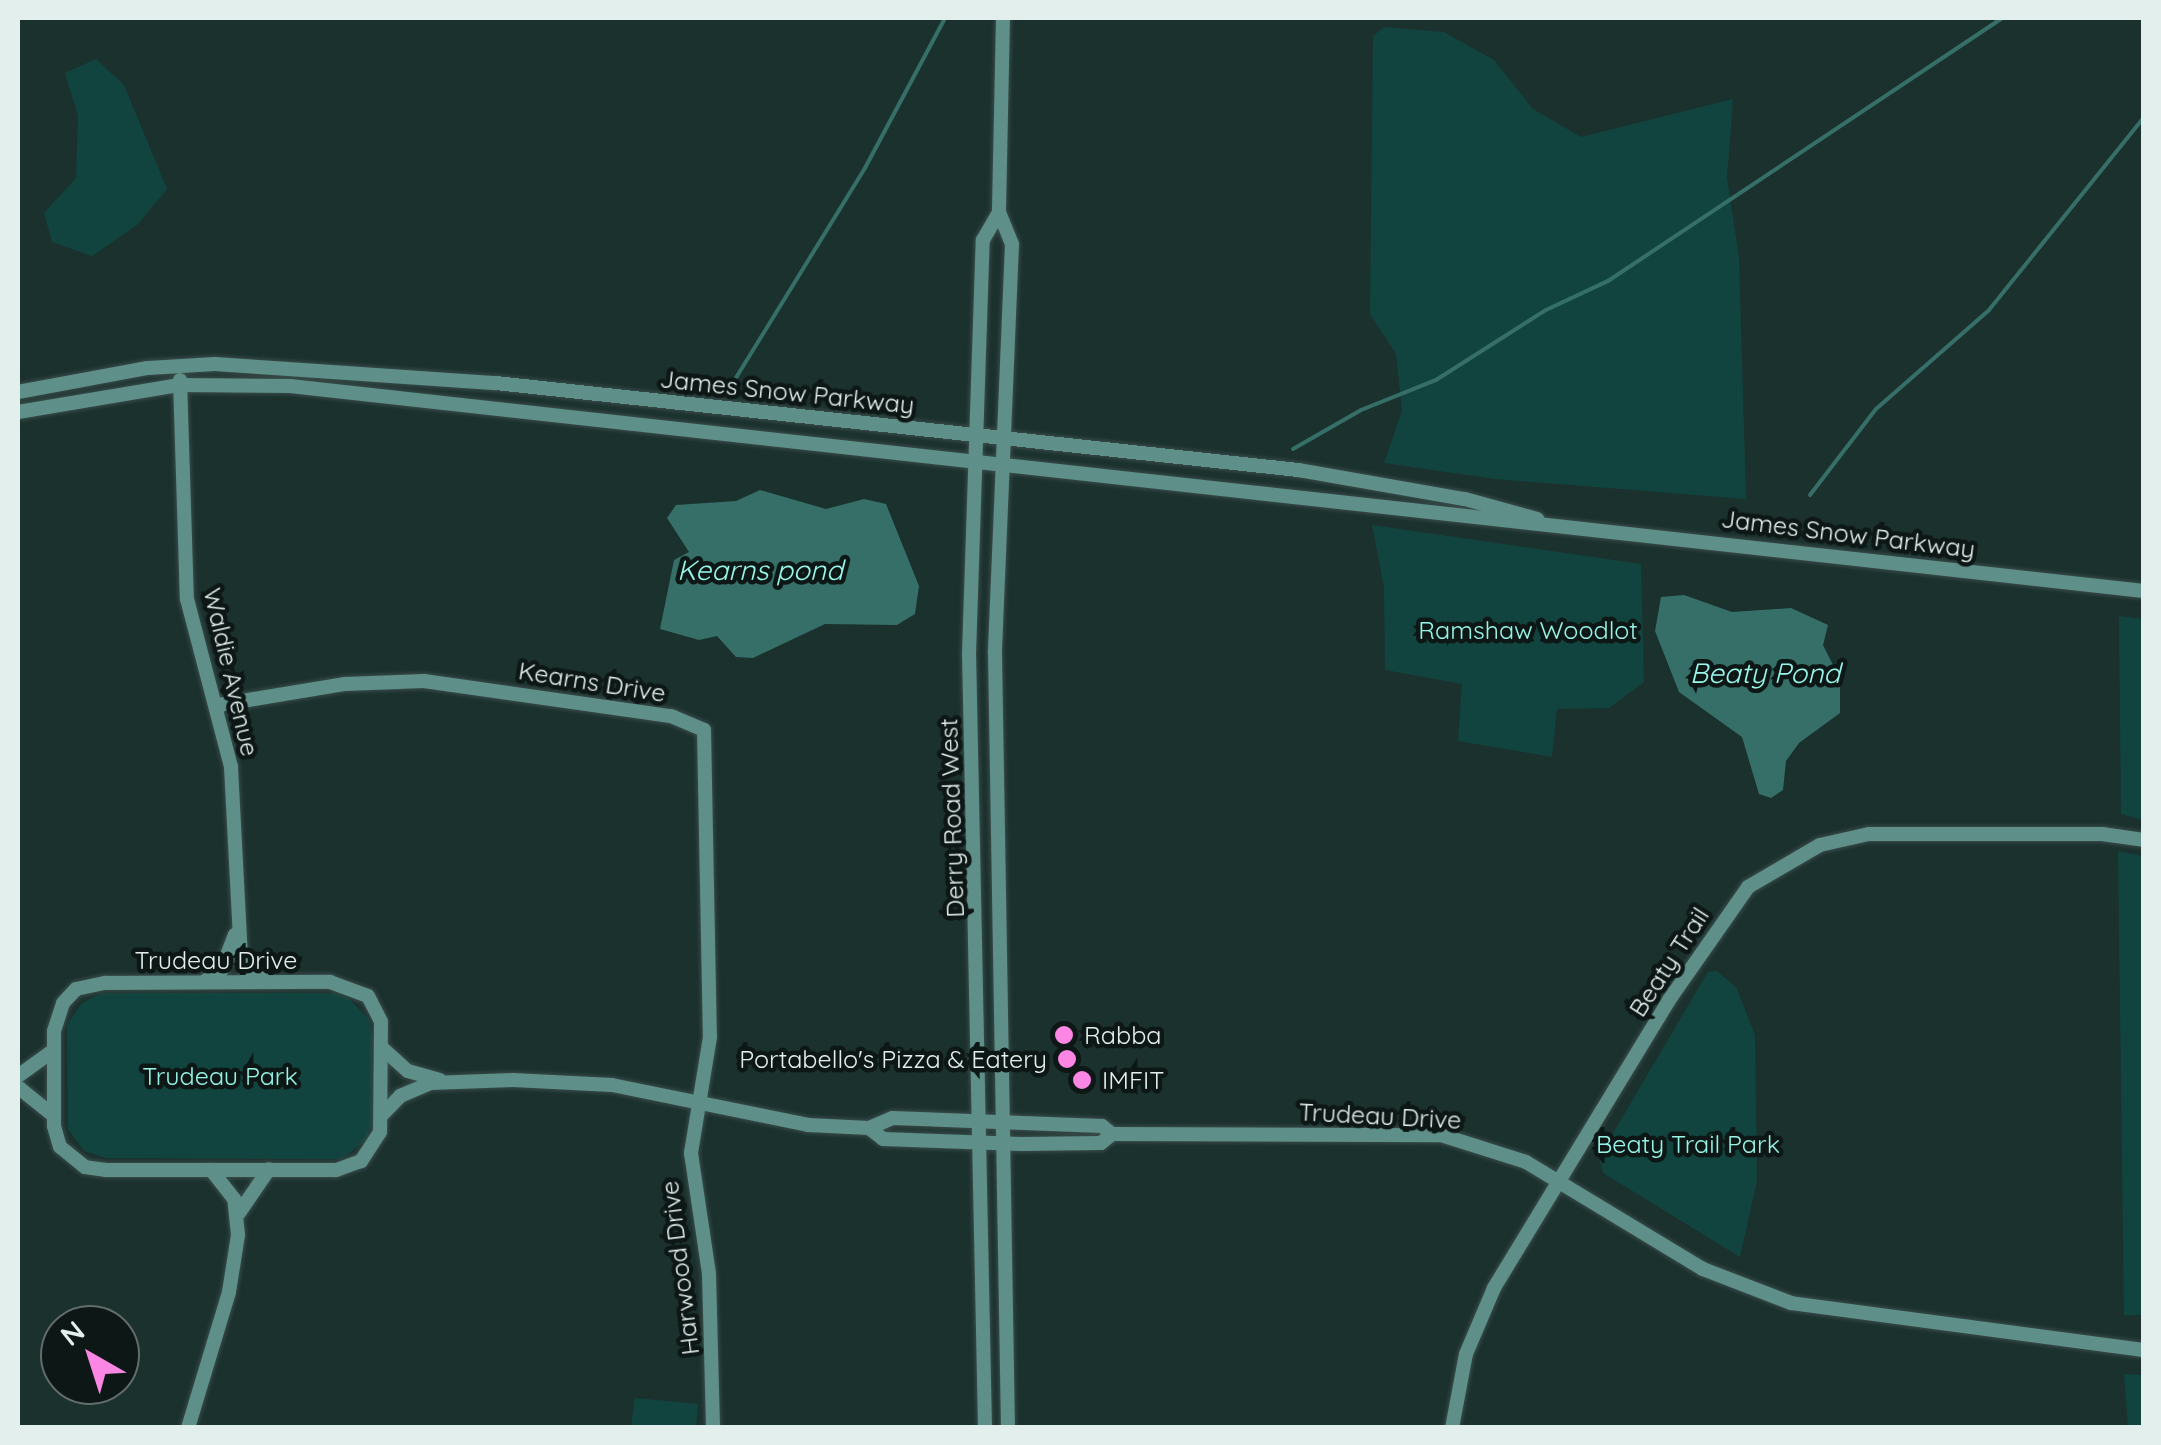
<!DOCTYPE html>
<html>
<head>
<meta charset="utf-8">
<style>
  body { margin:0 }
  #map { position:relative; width:2161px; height:1445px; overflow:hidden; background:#1b312e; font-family:Quicksand,sans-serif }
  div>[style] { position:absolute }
  .green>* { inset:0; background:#12443f }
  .water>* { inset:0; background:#366e68 }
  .stream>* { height:4px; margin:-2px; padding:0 2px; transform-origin:2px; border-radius:2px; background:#366e68 }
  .roads { filter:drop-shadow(0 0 2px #394c4a) drop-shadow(0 0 2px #394c4a) }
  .secondary>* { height:14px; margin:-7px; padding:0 7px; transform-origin:7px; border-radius:7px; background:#5f8f89 }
  .dots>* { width:28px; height:28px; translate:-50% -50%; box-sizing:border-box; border:5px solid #0d1715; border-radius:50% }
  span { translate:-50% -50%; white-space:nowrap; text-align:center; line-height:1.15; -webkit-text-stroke:9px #0d1715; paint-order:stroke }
  .street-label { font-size:25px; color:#e2efed }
  .park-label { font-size:25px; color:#96f3e6 }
  .poi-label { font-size:25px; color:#e2efed }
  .left { translate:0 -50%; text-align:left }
  .right { translate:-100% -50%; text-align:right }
  .water-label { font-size:28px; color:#99f6ea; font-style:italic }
  .frame { position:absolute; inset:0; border:20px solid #e2efed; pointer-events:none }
  .north { position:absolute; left:40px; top:1305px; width:100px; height:100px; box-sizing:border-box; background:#0d1715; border:2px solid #626d6b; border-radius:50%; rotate:321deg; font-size:28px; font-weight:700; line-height:40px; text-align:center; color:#e2efed }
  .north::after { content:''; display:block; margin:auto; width:35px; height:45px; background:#fc86e4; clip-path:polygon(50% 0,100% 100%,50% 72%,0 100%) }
</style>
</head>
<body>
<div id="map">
  <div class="green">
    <div style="clip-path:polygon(1384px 27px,1444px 32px,1494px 60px,1533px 109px,1581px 137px,1733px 99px,1727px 178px,1739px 257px,1746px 499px,1495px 479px,1384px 463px,1402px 411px,1396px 354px,1370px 314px,1373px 36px)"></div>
    <div style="clip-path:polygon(96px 59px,124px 85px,167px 189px,137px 225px,92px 256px,52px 242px,44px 213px,76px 178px,78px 116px,65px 73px)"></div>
    <div style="clip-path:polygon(1372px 525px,1641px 564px,1644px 682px,1609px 708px,1557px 709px,1552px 757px,1458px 741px,1462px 684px,1385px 670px,1384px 587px)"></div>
    <div style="clip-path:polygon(2119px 616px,2143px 619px,2143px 820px,2121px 814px)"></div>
    <div style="clip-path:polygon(2118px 851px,2143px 856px,2143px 1315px,2124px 1315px)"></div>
    <div style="clip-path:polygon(1717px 971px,1736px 987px,1755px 1035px,1757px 1180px,1740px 1257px,1603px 1173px,1599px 1157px,1708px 972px)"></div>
    <div style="clip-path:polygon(101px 993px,335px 993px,348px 998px,369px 1019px,372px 1035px,373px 1120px,367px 1139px,342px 1159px,106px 1158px,84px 1151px,68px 1129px,67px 1025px,81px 1004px)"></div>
    <div style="clip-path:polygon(2124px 1374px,2143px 1375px,2143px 1427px,2128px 1427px)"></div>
    <div style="clip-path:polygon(635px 1398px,698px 1404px,696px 1427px,631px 1427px)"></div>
  </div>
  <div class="water">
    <div style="clip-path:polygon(760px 490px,826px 509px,864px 499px,886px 504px,919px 586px,915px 614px,897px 625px,825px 624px,753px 658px,736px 657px,717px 636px,699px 640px,660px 629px,674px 560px,689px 552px,667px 518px,676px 505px,736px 501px)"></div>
    <div style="clip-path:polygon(1684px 595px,1732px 612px,1791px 608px,1828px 625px,1823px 645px,1840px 679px,1840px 713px,1799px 743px,1786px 761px,1783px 790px,1771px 798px,1759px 794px,1742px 737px,1679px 692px,1655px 631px,1661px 597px)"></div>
  </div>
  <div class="stream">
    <div style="left:734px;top:381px;width:250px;rotate:-58.4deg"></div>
    <div style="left:865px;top:168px;width:170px;rotate:-61.9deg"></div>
    <div style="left:1293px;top:449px;width:78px;rotate:-29.8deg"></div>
    <div style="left:1361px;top:410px;width:81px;rotate:-21.8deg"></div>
    <div style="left:1436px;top:380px;width:130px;rotate:-32.5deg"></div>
    <div style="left:1546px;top:310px;width:68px;rotate:-25.1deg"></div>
    <div style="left:1608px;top:281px;width:474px;rotate:-33.7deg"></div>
    <div style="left:1810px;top:495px;width:108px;rotate:-52.5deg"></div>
    <div style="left:1876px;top:409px;width:150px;rotate:-41.2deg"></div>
    <div style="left:1989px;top:310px;width:248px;rotate:-51.2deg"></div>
  </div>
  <div class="roads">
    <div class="secondary">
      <div style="left:1003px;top:18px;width:194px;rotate:91.2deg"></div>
      <div style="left:999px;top:212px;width:35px;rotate:68deg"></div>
      <div style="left:1012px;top:244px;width:410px;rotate:92.4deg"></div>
      <div style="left:995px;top:654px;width:774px;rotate:89.04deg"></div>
      <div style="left:180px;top:380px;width:219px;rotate:88.2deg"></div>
      <div style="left:187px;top:599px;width:174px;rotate:75.3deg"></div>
      <div style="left:231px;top:767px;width:188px;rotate:87deg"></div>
      <div style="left:241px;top:955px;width:17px;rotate:73deg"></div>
      <div style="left:246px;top:971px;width:20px;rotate:27deg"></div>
      <div style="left:18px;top:392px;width:132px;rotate:-10.5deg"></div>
      <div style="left:148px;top:368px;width:67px;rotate:-3.4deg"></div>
      <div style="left:215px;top:364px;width:282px;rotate:3.9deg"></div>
      <div style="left:496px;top:383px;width:807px;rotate:6.19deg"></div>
      <div style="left:1298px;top:470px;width:169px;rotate:9.9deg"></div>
      <div style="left:1465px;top:499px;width:75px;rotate:15.5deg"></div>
      <div style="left:18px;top:412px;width:164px;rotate:-9.5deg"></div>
      <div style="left:180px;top:385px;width:110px;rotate:0.5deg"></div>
      <div style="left:290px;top:386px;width:1865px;rotate:6.31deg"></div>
      <div style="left:218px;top:705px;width:129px;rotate:-9.4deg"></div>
      <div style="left:345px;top:684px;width:79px;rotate:-2.2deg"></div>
      <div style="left:424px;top:681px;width:249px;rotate:8.1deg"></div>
      <div style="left:671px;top:716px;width:36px;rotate:23deg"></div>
      <div style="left:704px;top:730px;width:307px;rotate:88.9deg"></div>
      <div style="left:710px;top:1037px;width:118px;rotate:99.3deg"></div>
      <div style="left:691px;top:1153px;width:122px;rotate:81.5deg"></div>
      <div style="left:709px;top:1274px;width:154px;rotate:88.5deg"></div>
      <div style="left:205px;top:981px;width:19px;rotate:-32deg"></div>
      <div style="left:221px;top:971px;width:39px;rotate:-69deg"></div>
      <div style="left:330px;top:982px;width:40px;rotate:20.2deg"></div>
      <div style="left:368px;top:996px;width:29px;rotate:63deg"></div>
      <div style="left:381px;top:1022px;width:110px;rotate:90.5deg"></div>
      <div style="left:380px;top:1132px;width:35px;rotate:123deg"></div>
      <div style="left:361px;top:1161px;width:27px;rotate:160deg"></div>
      <div style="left:336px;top:1170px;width:230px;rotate:180deg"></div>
      <div style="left:106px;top:1170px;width:21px;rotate:-172deg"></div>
      <div style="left:85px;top:1167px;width:32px;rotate:-141deg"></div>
      <div style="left:60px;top:1147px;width:22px;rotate:-106deg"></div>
      <div style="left:54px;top:1126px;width:95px;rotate:-90deg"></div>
      <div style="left:54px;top:1031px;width:29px;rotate:-72deg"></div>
      <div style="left:63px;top:1003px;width:19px;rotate:-47deg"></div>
      <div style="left:76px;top:989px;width:30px;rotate:-12deg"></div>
      <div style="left:105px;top:983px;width:225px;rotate:-0.3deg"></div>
      <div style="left:381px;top:1047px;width:36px;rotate:42deg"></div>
      <div style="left:408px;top:1071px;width:33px;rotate:16deg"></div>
      <div style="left:18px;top:1076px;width:44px;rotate:-35.8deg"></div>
      <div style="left:18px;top:1087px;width:46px;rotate:38.9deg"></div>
      <div style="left:381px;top:1116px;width:28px;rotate:-46deg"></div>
      <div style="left:400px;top:1096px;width:33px;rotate:-23deg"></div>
      <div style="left:430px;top:1083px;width:83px;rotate:-2.1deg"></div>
      <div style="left:513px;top:1080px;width:99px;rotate:2.9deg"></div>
      <div style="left:612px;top:1085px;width:200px;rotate:11.5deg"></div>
      <div style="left:808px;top:1125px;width:61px;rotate:2.8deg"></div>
      <div style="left:869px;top:1128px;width:25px;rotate:-23deg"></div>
      <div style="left:892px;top:1118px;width:210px;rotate:2.2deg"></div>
      <div style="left:1102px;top:1126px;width:13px;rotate:39deg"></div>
      <div style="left:1112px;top:1134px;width:329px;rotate:0.2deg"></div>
      <div style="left:1441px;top:1135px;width:89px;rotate:17.6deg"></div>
      <div style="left:1526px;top:1162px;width:207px;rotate:31.2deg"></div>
      <div style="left:1703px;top:1269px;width:94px;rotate:21.1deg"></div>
      <div style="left:1791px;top:1303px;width:356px;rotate:7.6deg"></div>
      <div style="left:869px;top:1128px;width:18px;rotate:38deg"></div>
      <div style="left:883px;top:1139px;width:138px;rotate:2.1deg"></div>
      <div style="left:1021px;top:1144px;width:80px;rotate:-0.7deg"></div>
      <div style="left:1101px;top:1143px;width:14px;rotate:-39deg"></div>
      <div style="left:239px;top:1213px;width:53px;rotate:-55.7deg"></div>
      <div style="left:188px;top:1428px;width:142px;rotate:-73.2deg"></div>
      <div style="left:229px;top:1292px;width:58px;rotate:-81deg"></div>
      <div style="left:238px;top:1235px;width:36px;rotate:-96deg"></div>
      <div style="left:234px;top:1199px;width:37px;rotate:-128deg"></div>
      <div style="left:985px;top:1428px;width:774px;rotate:-91.18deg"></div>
      <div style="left:969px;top:654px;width:414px;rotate:-88.1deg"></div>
      <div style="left:983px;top:240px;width:32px;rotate:-60deg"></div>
      <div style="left:1452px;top:1428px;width:75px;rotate:-79.3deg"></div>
      <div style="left:1466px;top:1354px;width:72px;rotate:-67deg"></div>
      <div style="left:1494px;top:1288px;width:337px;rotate:-58.7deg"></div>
      <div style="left:1669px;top:1000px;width:138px;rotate:-55deg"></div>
      <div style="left:1748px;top:887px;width:83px;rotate:-30.3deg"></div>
      <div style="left:1820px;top:845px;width:50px;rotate:-12.7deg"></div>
      <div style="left:1869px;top:834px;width:233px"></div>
      <div style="left:2102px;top:834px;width:42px;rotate:8.1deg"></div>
    </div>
  </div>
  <div class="dots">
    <div style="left:1064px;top:1035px;background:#fc86e4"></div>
    <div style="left:1067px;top:1059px;background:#fc86e4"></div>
    <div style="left:1082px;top:1080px;background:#fc86e4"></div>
  </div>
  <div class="street-label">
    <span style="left:787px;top:392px;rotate:6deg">James Snow Parkway</span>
    <span style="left:1848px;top:534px;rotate:7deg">James Snow Parkway</span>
    <span style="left:231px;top:672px;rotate:77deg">Waldie Avenue</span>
    <span style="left:592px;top:682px;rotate:9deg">Kearns Drive</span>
    <span style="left:952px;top:818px;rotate:-92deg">Derry Road West</span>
    <span style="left:216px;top:960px">Trudeau Drive</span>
    <span style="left:1669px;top:962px;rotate:-57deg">Beaty Trail</span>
    <span style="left:1380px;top:1116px;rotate:3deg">Trudeau Drive</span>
    <span style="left:680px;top:1268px;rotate:-97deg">Harwood Drive</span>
  </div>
  <div class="park-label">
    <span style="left:1528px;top:630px">Ramshaw Woodlot</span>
    <span style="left:220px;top:1076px">Trudeau Park</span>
    <span style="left:1688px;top:1144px">Beaty Trail Park</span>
  </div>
  <div class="poi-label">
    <span class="left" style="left:1084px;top:1035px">Rabba</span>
    <span class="right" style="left:1047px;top:1059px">Portabello's Pizza &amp; Eatery</span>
    <span class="left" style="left:1102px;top:1080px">IMFIT</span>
  </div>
  <div class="water-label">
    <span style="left:760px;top:570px">Kearns pond</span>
    <span style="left:1765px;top:673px">Beaty Pond</span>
  </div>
  <div class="frame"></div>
  <div class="north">N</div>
</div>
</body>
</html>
